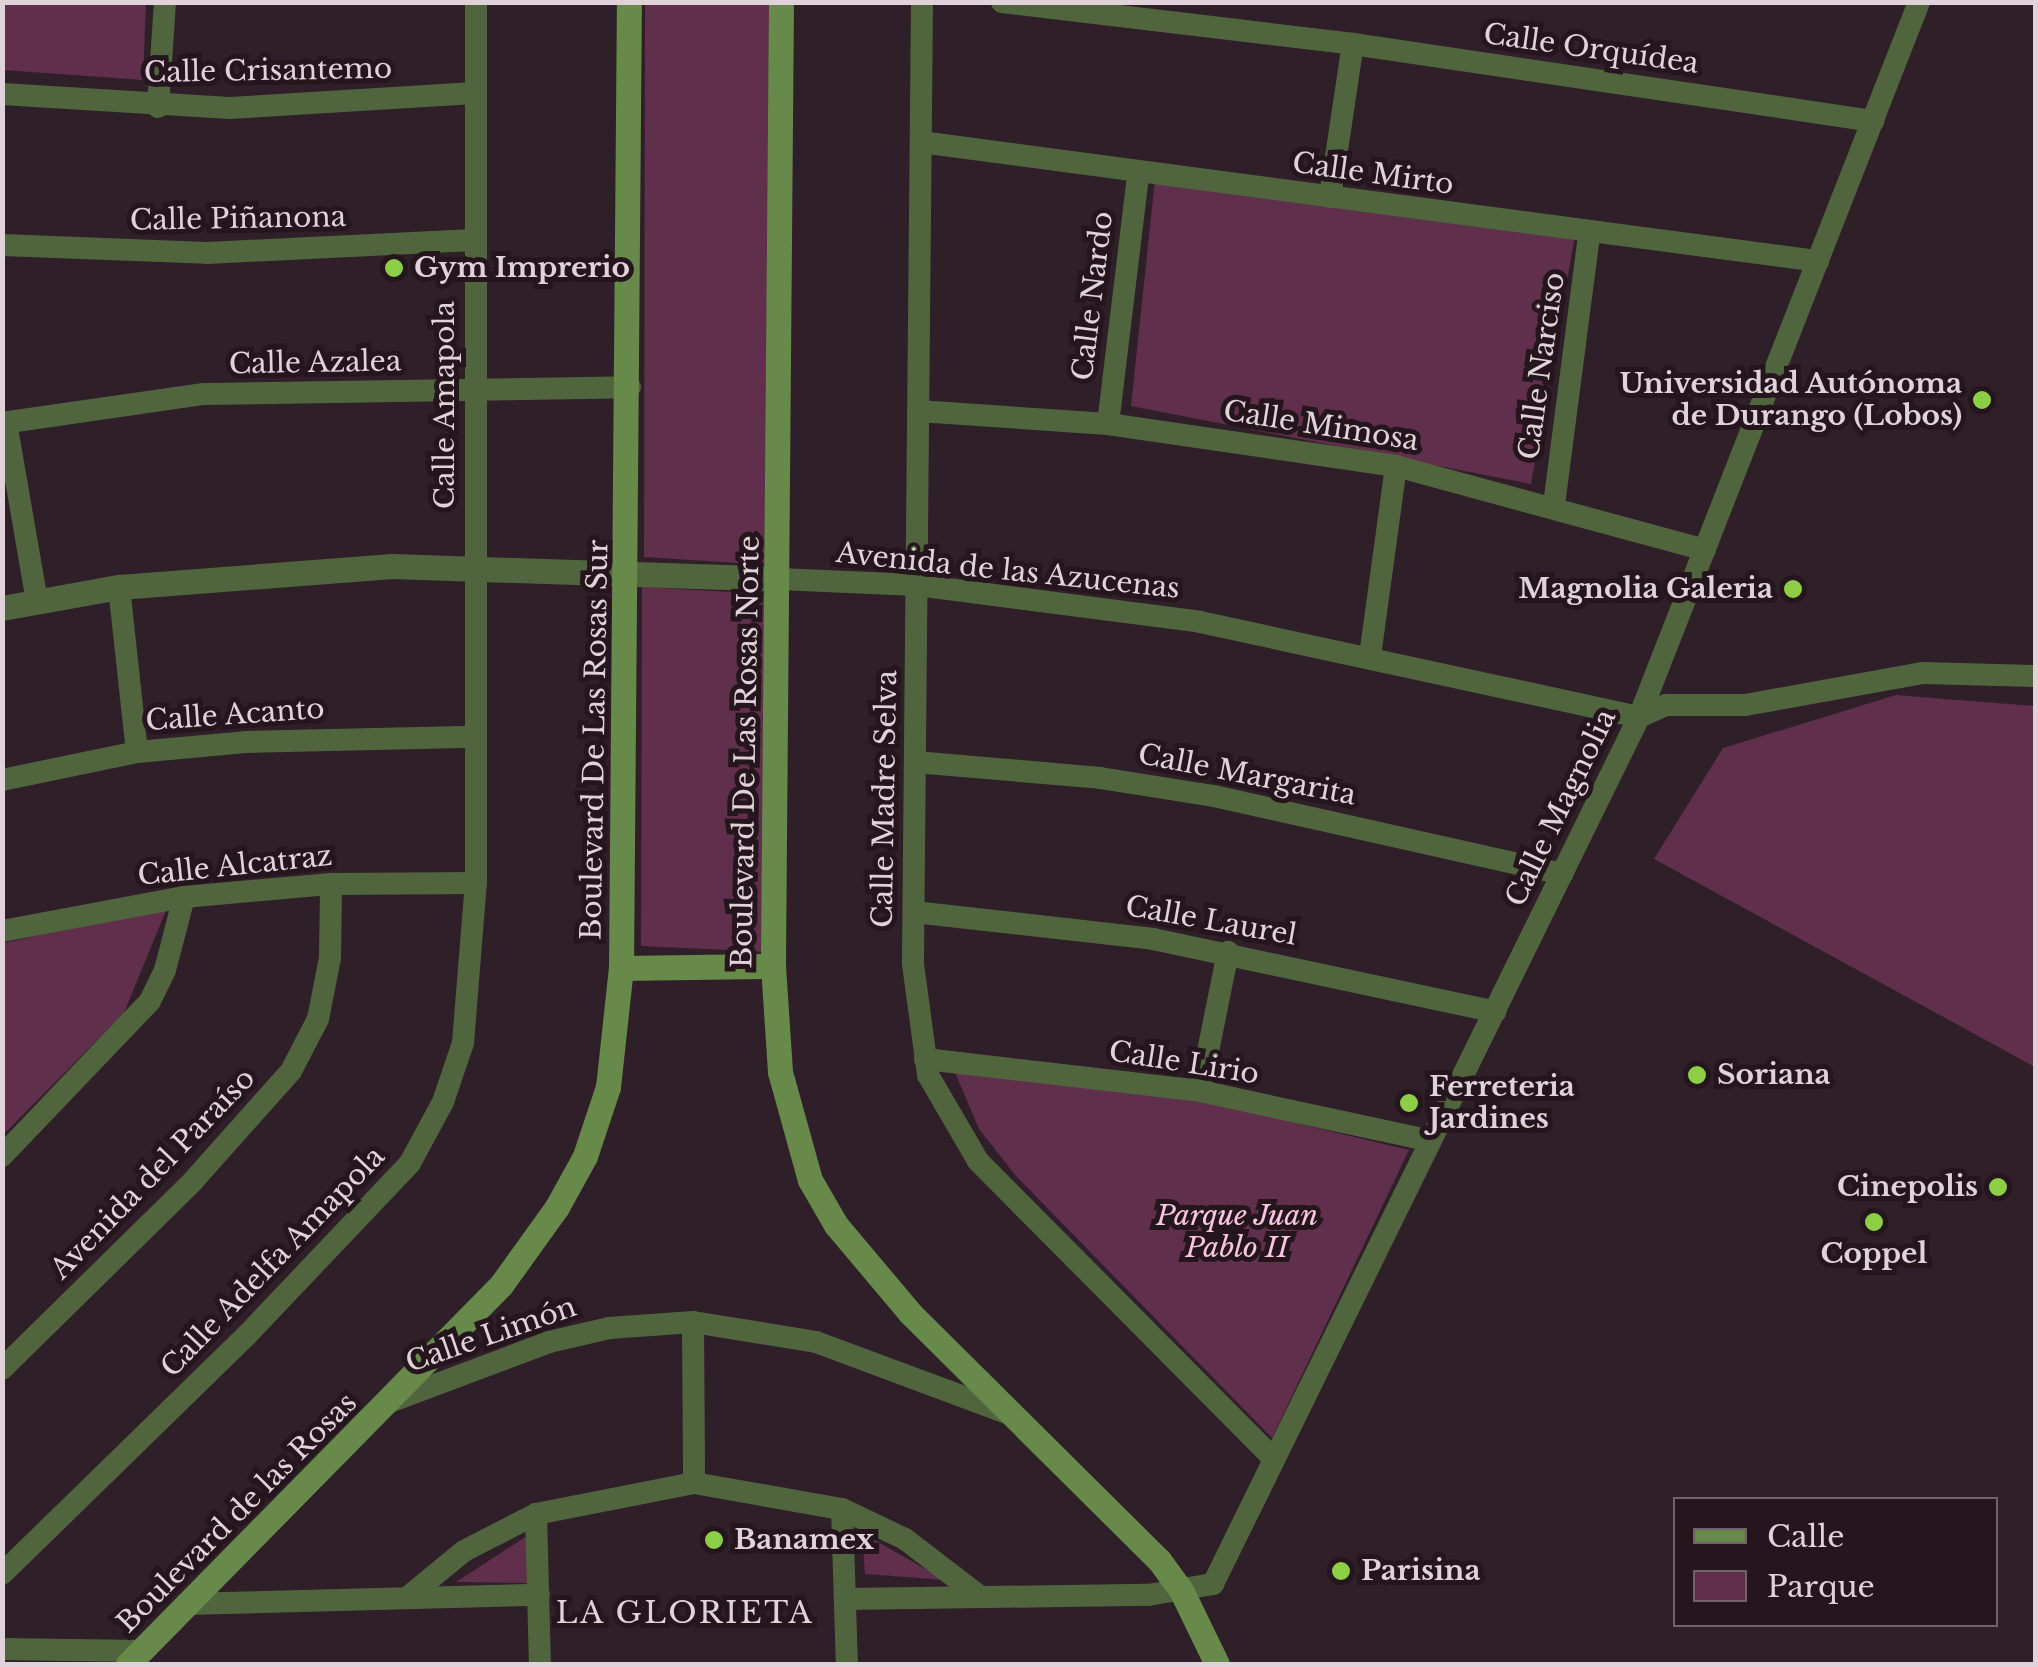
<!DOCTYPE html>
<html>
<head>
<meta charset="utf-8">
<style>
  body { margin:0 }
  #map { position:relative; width:2038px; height:1667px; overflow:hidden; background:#2f1f28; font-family:"Libre Baskerville",serif }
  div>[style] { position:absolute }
  .green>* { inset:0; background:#5f2f4b }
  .minor>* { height:22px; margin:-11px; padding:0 11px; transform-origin:11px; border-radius:11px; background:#50653e }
  .tertiary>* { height:25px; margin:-12.5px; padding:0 12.5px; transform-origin:12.5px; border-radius:12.5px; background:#50653e }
  .secondary>* { height:25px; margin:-12.5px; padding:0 12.5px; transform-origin:12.5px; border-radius:12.5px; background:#678949 }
  .dots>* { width:28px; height:28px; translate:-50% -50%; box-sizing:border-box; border:5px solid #25161e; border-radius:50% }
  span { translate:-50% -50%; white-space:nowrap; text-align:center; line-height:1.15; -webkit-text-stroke:10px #25161e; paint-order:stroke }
  .street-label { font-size:28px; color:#dfd3d9 }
  .poi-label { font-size:28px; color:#dfd3d9; font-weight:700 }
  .left { translate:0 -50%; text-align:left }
  .right { translate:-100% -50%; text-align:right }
  .park-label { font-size:28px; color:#f9c5e0; font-style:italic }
  .neighbourhood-label { font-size:30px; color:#dfd3d9; letter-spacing:2.5px }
  .frame { position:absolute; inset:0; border:5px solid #dfd3d9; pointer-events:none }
  .legend { position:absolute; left:1673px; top:1497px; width:325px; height:130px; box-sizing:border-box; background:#25161e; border:2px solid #6f6269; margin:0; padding:12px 18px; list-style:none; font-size:30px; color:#dfd3d9 }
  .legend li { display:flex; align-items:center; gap:20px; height:50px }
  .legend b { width:50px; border:2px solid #6f6269 }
</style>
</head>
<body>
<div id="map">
  <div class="green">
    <div style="clip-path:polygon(2px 3px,146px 3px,143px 80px,3px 70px)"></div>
    <div style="clip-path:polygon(645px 3px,770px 3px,769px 565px,644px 557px)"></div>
    <div style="clip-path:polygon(1155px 179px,1575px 236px,1531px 484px,1131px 406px)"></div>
    <div style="clip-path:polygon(642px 587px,767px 594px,767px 952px,641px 946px)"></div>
    <div style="clip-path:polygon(1896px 695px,2035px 706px,2035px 1067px,1654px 859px,1723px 748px)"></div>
    <div style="clip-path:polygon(167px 908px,124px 1013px,3px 1135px,3px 943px)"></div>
    <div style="clip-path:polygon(954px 1070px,1200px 1100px,1409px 1150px,1272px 1438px,1016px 1176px,979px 1129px)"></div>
    <div style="clip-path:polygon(862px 1533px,945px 1580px,865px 1574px)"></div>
    <div style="clip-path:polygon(530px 1534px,529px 1583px,456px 1582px)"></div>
  </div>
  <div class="minor">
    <div style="left:922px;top:2px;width:962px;rotate:90.54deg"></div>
    <div style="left:913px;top:964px;width:112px;rotate:82.3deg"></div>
    <div style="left:928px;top:1075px;width:99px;rotate:59.8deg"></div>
    <div style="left:978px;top:1161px;width:420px;rotate:45.2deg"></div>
    <div style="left:1002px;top:2px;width:354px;rotate:6.8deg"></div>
    <div style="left:1353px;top:44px;width:526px;rotate:8.42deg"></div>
    <div style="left:2px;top:94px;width:228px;rotate:3.5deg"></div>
    <div style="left:230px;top:108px;width:245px;rotate:-3.5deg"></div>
    <div style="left:158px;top:107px;width:105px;rotate:-86.2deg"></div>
    <div style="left:921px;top:142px;width:905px;rotate:7.56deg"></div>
    <div style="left:1330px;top:197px;width:155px;rotate:-81.5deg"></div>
    <div style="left:2px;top:245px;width:205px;rotate:2.2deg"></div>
    <div style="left:207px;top:253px;width:267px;rotate:-2.8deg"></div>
    <div style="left:918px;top:411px;width:190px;rotate:3.9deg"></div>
    <div style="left:1108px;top:424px;width:291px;rotate:8.3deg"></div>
    <div style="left:1396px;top:466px;width:320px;rotate:15.2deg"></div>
    <div style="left:6px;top:422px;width:182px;rotate:80.2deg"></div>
    <div style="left:2px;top:423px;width:204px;rotate:-8.2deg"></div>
    <div style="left:204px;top:394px;width:426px;rotate:-0.9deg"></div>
    <div style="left:1108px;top:424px;width:251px;rotate:-83.1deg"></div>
    <div style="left:1554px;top:505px;width:272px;rotate:-82.6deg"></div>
    <div style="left:779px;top:579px;width:138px;rotate:2.5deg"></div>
    <div style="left:917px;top:585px;width:285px;rotate:7.4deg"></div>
    <div style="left:1200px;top:622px;width:449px;rotate:12.2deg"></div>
    <div style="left:119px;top:587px;width:166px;rotate:83.8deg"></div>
    <div style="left:1370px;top:656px;width:192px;rotate:-82.2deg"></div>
    <div style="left:1639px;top:717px;width:30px;rotate:-24deg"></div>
    <div style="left:1666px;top:705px;width:79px"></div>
    <div style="left:1745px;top:705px;width:181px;rotate:-10.2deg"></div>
    <div style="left:1923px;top:673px;width:113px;rotate:1.5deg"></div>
    <div style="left:915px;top:762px;width:186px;rotate:4.9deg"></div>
    <div style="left:1100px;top:778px;width:115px;rotate:9deg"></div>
    <div style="left:1214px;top:796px;width:357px;rotate:12.6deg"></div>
    <div style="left:2px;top:780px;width:138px;rotate:-11.7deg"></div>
    <div style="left:137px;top:752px;width:109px;rotate:-5.2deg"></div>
    <div style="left:246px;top:742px;width:228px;rotate:-1.3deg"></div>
    <div style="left:914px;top:912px;width:241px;rotate:6.4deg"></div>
    <div style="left:1153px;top:939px;width:350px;rotate:12deg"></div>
    <div style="left:2px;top:931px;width:185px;rotate:-10.6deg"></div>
    <div style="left:184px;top:897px;width:148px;rotate:-5.1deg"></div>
    <div style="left:331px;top:884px;width:145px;rotate:-0.4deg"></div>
    <div style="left:925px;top:1059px;width:277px;rotate:6.6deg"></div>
    <div style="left:1200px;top:1091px;width:236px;rotate:12.2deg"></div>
    <div style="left:1200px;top:1091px;width:142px;rotate:-78.6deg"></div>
    <div style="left:2px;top:1156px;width:214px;rotate:-46.3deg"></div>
    <div style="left:150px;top:1001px;width:34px;rotate:-64deg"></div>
    <div style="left:165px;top:970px;width:75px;rotate:-75.4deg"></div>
    <div style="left:693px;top:1322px;width:161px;rotate:89.6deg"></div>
    <div style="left:2px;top:1369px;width:268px;rotate:-44.5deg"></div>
    <div style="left:193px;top:1181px;width:147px;rotate:-48.3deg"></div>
    <div style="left:291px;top:1071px;width:59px;rotate:-62.6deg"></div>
    <div style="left:318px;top:1019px;width:62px;rotate:-78.9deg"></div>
    <div style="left:330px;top:958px;width:74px;rotate:-89.2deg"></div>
    <div style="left:387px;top:1403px;width:173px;rotate:-20.6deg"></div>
    <div style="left:549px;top:1342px;width:62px;rotate:-13.1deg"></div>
    <div style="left:609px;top:1328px;width:84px;rotate:-4.1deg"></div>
    <div style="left:693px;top:1322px;width:125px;rotate:9.2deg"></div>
    <div style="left:816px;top:1342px;width:207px;rotate:20.4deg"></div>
    <div style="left:842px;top:1509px;width:155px;rotate:88.2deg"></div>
    <div style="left:536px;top:1514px;width:150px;rotate:88.5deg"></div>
    <div style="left:2px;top:1574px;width:341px;rotate:-44.3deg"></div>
    <div style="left:246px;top:1336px;width:238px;rotate:-46.5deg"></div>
    <div style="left:410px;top:1163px;width:69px;rotate:-61.6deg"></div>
    <div style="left:443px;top:1102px;width:62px;rotate:-71.3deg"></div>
    <div style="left:463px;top:1043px;width:161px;rotate:-85.4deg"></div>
    <div style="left:476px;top:883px;width:881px;rotate:-90deg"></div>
    <div style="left:408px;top:1597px;width:72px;rotate:-39.4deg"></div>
    <div style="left:464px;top:1551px;width:81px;rotate:-27.2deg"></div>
    <div style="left:536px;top:1514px;width:161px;rotate:-11.1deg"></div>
    <div style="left:694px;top:1483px;width:150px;rotate:10deg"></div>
    <div style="left:842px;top:1509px;width:70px;rotate:25.5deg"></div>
    <div style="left:905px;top:1539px;width:92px;rotate:37.5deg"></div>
    <div style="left:847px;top:1599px;width:301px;rotate:-0.8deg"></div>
    <div style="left:1148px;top:1595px;width:66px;rotate:-9.6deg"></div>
    <div style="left:1213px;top:1584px;width:966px;rotate:-63.83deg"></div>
    <div style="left:1639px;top:717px;width:768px;rotate:-68.61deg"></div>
    <div style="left:186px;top:1604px;width:353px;rotate:-1.5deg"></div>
    <div style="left:2px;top:1649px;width:140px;rotate:0.8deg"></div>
  </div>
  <div class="tertiary">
    <div style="left:2px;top:608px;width:119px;rotate:-10.2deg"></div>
    <div style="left:119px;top:587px;width:274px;rotate:-4.4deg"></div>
    <div style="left:392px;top:566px;width:387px;rotate:1.9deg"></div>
  </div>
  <div class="secondary">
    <div style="left:781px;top:2px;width:964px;rotate:90.48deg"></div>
    <div style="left:773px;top:966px;width:106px;rotate:86.2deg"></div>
    <div style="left:780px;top:1072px;width:112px;rotate:74.5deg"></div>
    <div style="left:810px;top:1180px;width:52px;rotate:60deg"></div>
    <div style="left:836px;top:1225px;width:115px;rotate:49.9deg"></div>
    <div style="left:910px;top:1313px;width:351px;rotate:44.8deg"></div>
    <div style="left:1159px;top:1560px;width:39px;rotate:54deg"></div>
    <div style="left:1182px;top:1592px;width:80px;rotate:64.1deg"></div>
    <div style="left:621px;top:968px;width:152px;rotate:-0.8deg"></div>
    <div style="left:128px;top:1664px;width:532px;rotate:-45.46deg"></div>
    <div style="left:501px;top:1285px;width:96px;rotate:-54.3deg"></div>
    <div style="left:557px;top:1207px;width:58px;rotate:-61.2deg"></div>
    <div style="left:585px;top:1156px;width:73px;rotate:-71.6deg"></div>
    <div style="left:608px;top:1087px;width:120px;rotate:-83.8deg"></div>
    <div style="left:621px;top:968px;width:966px;rotate:-89.53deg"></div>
  </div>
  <div class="dots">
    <div style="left:394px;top:268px;background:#8cce45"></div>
    <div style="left:1982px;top:400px;background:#8cce45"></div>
    <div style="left:1793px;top:589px;background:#8cce45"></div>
    <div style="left:1697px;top:1075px;background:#8cce45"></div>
    <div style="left:1409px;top:1103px;background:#8cce45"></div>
    <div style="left:1998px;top:1187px;background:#8cce45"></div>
    <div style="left:1874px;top:1222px;background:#8cce45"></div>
    <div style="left:714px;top:1540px;background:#8cce45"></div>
    <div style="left:1341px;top:1571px;background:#8cce45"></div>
  </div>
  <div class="street-label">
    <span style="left:1591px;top:49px;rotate:8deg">Calle Orquídea</span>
    <span style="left:268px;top:71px;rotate:-1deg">Calle Crisantemo</span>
    <span style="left:1373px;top:174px;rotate:8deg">Calle Mirto</span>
    <span style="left:238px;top:219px;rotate:-1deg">Calle Piñanona</span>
    <span style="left:1093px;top:296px;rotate:-83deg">Calle Nardo</span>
    <span style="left:315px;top:363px;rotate:-1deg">Calle Azalea</span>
    <span style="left:1542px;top:366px;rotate:-82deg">Calle Narciso</span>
    <span style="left:445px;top:405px;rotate:-90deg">Calle Amapola</span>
    <span style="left:1321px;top:426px;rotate:9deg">Calle Mimosa</span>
    <span style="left:1008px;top:571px;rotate:6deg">Avenida de las Azucenas</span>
    <span style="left:235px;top:715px;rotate:-4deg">Calle Acanto</span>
    <span style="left:595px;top:740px;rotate:-89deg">Boulevard De Las Rosas Sur</span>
    <span style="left:746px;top:752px;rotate:-89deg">Boulevard De Las Rosas Norte</span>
    <span style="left:1247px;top:775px;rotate:11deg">Calle Margarita</span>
    <span style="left:885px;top:799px;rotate:-89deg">Calle Madre Selva</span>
    <span style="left:1561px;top:808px;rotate:-64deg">Calle Magnolia</span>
    <span style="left:235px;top:866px;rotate:-6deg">Calle Alcatraz</span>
    <span style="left:1211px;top:921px;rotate:10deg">Calle Laurel</span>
    <span style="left:1184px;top:1063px;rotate:9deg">Calle Lirio</span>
    <span style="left:153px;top:1174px;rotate:-46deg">Avenida del Paraíso</span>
    <span style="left:273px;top:1262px;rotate:-46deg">Calle Adelfa Amapola</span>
    <span style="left:491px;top:1335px;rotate:-19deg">Calle Limón</span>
    <span style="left:237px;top:1513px;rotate:-45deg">Boulevard de las Rosas</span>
  </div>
  <div class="poi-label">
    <span class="left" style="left:414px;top:268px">Gym Imprerio</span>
    <span class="right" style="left:1962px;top:400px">Universidad Autónoma<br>de Durango (Lobos)</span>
    <span class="right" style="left:1773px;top:589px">Magnolia Galeria</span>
    <span class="left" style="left:1717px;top:1075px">Soriana</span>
    <span class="left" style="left:1429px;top:1103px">Ferreteria<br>Jardines</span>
    <span class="right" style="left:1978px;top:1187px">Cinepolis</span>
    <span style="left:1874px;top:1254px">Coppel</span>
    <span class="left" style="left:734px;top:1540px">Banamex</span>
    <span class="left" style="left:1361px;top:1571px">Parisina</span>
  </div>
  <div class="park-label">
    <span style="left:1237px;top:1232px">Parque Juan<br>Pablo II</span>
  </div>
  <div class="neighbourhood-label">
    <span style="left:685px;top:1613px">LA GLORIETA</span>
  </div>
  <div class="frame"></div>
  <ul class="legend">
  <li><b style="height:12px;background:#678949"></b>Calle</li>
  <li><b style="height:28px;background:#5f2f4b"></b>Parque</li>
  </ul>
</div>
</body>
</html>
